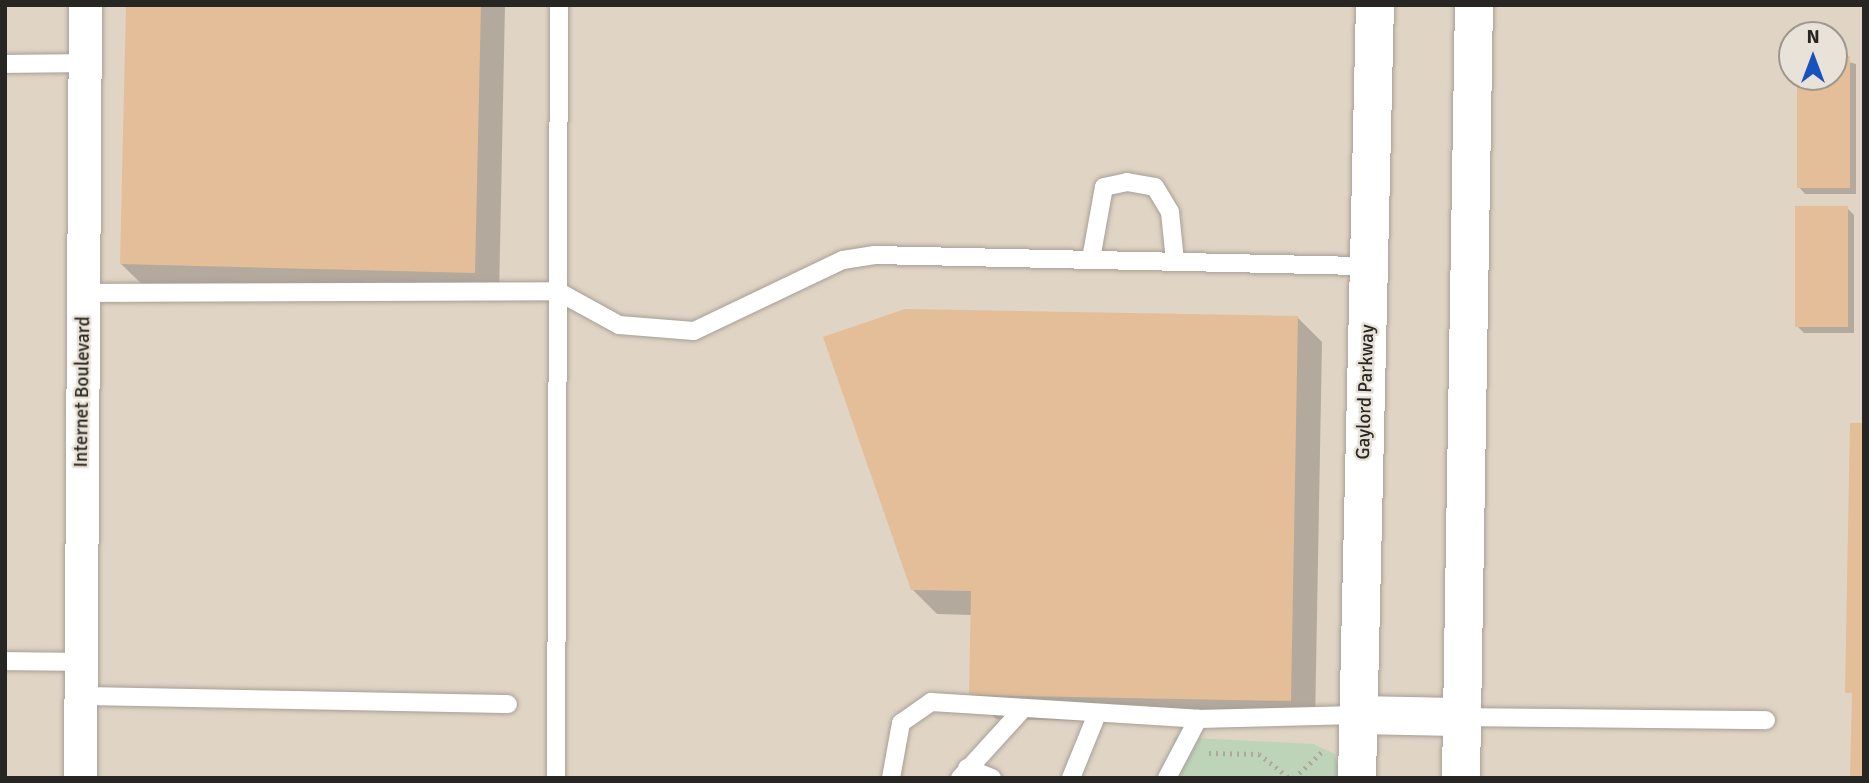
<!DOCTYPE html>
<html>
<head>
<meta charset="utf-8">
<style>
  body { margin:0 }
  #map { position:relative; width:1869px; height:783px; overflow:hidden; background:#e9e2d8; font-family:Signika,sans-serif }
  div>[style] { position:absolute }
  .built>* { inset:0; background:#e0d4c4 }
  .green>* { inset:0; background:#bed4b8 }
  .shadow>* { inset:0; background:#0003 }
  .building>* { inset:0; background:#e3be99 }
  .path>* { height:4.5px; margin-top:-2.25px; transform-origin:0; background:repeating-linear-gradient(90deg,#aca79f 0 2px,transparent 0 7px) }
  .roads { filter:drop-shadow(0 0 2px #a69f96) drop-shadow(0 0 2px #a69f96) }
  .lane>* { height:18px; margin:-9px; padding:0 9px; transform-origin:9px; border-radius:9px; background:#fff }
  .street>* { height:33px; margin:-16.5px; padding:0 16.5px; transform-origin:16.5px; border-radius:16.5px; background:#fff }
  .secondary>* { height:38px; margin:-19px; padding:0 19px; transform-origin:19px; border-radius:19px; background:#fff }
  span { translate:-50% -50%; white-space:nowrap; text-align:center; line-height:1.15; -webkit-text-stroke:5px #e9e2d8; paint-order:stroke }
  .street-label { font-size:19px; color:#282622 }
  .frame { position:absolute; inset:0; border:7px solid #282622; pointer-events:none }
  .north { position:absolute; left:1778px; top:21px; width:70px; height:70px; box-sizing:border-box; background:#e9e2d8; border:2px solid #9c978f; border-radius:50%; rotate:0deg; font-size:19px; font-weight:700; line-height:28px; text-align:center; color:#282622 }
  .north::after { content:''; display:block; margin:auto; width:24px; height:32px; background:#1952be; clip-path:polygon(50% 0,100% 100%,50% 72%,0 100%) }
</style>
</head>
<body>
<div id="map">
  <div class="built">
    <div style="clip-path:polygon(evenodd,5px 5px,1864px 5px,1864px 778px,5px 778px,5px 5px,1792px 35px,1834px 35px,1834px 77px,1792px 77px,1792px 35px)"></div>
  </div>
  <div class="green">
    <div style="clip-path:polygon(1174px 737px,1313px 744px,1335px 754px,1340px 778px,1172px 778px)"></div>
  </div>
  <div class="shadow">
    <div style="clip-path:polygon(127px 5px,505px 5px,499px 297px,146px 288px,121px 264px)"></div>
    <div style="clip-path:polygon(1834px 58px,1856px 64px,1856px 194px,1805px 194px,1799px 187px,1799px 77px,1834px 77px)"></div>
    <div style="clip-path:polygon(1847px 208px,1854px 215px,1854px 333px,1804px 333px,1797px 326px)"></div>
    <div style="clip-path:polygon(1297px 317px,1322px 342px,1315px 725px,996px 719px,971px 695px,972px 615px,937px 614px,912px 589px)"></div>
  </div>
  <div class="building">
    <div style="clip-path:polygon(126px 5px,481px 5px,475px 273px,120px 264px)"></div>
    <div style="clip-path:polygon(1834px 56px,1850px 56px,1850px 188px,1797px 188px,1797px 77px,1834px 77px)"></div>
    <div style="clip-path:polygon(1795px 206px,1848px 206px,1848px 327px,1795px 327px)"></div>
    <div style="clip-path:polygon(905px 309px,1298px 316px,1291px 701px,969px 695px,971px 591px,911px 590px,823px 337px)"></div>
    <div style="clip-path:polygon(1850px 423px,1864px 423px,1864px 778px,1850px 778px,1852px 693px,1845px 693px)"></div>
  </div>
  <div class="path">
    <div style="left:1209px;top:753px;width:50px;rotate:1.1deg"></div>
    <div style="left:1259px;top:754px;width:39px;rotate:38deg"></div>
    <div style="left:1294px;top:778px;width:40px;rotate:-43deg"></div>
  </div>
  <div class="roads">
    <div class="lane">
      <div style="left:5px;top:64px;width:80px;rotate:-0.7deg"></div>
      <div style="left:1091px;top:259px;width:73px;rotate:-79.8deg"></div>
      <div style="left:1104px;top:187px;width:24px;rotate:-12deg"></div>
      <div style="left:1127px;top:182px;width:28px;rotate:10deg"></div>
      <div style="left:1155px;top:187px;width:29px;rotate:59deg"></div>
      <div style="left:1170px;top:212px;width:49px;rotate:84.2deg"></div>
      <div style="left:84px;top:293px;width:473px;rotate:-0.2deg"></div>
      <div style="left:557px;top:291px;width:71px;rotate:28.7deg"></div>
      <div style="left:619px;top:325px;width:75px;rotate:4.6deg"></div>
      <div style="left:694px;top:331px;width:165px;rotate:-25.5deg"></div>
      <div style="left:843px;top:260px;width:32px;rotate:-9deg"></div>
      <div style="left:875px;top:255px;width:495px;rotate:1.3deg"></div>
      <div style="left:5px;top:661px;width:77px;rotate:0.7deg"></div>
      <div style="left:82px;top:696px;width:426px;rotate:1.1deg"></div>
      <div style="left:1462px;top:717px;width:304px;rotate:0.6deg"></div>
      <div style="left:967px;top:768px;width:27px;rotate:22deg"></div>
      <div style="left:556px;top:778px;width:773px;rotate:-89.78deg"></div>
      <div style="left:891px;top:778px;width:56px;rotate:-79.7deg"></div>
      <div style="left:901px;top:723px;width:37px;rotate:-35deg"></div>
      <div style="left:931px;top:702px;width:268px;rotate:3.6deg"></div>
      <div style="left:1198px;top:719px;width:159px;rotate:-1.4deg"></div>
      <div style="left:960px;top:778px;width:91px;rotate:-47.7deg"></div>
      <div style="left:1071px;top:778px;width:69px;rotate:-67.9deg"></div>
      <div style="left:1167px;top:778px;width:67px;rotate:-62.3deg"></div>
    </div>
    <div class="street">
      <div style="left:80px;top:778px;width:773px;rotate:-89.63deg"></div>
    </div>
    <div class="secondary">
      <div style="left:1357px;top:715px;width:105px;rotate:1.1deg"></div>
      <div style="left:1357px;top:778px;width:773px;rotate:-88.67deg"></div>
      <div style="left:1461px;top:778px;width:773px;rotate:-89.04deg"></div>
    </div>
  </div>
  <div class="street-label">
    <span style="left:83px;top:392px;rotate:-89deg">Internet Boulevard</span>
    <span style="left:1366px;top:392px;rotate:-88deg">Gaylord Parkway</span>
  </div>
  <div class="frame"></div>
  <div class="north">N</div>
</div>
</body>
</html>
